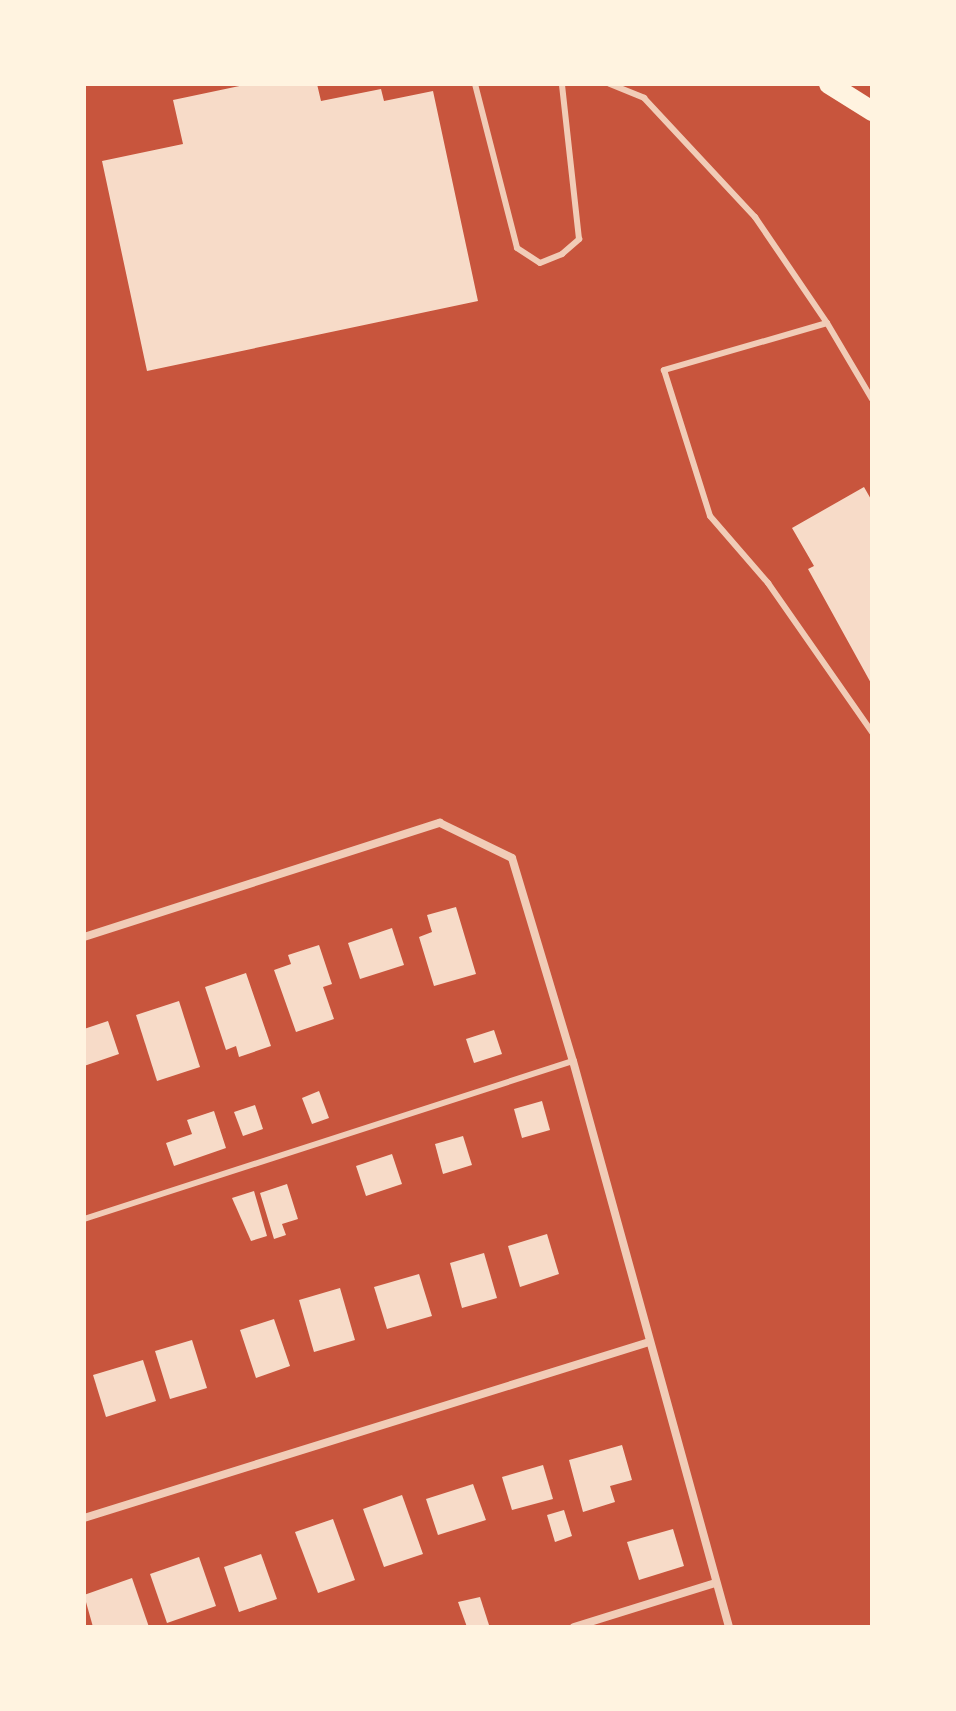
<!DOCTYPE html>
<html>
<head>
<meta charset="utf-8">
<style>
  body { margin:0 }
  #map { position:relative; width:956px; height:1711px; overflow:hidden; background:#c8553d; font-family:Commissioner,sans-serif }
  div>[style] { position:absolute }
  .building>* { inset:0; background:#f7dbc8 }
  .service>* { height:6px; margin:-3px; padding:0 3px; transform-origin:3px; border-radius:3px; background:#f1ccb7 }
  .minor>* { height:8px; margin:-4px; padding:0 4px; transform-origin:4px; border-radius:4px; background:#f1ccb7 }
  .primary>* { height:20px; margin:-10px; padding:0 10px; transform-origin:10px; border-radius:10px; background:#fff3e0 }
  span { translate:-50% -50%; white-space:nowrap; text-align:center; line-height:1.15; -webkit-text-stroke:6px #fff3e0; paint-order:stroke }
  .frame { position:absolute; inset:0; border:86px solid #fff3e0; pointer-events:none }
</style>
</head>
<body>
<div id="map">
  <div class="building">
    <div style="clip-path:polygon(249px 84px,317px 84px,321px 101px,381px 89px,384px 101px,433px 91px,478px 301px,147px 371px,102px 161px,183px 144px,173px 100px)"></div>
    <div style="clip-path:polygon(864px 487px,872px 501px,872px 685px,808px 569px,814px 566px,792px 528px)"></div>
    <div style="clip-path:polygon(456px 907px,476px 974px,434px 986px,419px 937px,432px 932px,427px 915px)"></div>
    <div style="clip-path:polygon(392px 928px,404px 965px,360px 979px,348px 943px)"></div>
    <div style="clip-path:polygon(319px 945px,332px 984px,323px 987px,334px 1019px,296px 1032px,274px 970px,291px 964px,288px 955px)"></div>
    <div style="clip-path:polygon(246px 973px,271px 1046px,239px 1057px,236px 1046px,226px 1050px,205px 987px)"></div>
    <div style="clip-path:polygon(179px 1001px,200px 1067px,157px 1081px,136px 1015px)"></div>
    <div style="clip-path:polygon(108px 1021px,119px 1054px,84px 1066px,84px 1029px)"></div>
    <div style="clip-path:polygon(494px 1030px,502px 1054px,474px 1063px,466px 1039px)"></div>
    <div style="clip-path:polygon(319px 1091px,329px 1118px,312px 1124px,302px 1098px)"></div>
    <div style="clip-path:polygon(542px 1101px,550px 1130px,522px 1138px,514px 1109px)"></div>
    <div style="clip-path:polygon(255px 1105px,263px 1129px,243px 1136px,234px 1112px)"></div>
    <div style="clip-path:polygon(214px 1111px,226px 1148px,174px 1166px,166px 1143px,192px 1134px,187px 1120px)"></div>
    <div style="clip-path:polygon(463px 1136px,472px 1165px,443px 1174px,435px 1144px)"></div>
    <div style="clip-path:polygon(392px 1154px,402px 1184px,366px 1196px,356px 1166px)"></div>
    <div style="clip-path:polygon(287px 1184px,298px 1219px,282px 1224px,286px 1235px,274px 1239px,260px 1193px)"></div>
    <div style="clip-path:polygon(254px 1191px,267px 1236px,251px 1241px,232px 1198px)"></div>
    <div style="clip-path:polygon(547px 1234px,559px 1274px,520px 1287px,508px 1246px)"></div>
    <div style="clip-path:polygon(484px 1253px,497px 1298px,462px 1308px,450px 1263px)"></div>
    <div style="clip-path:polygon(419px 1274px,432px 1316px,387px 1329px,374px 1287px)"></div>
    <div style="clip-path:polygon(340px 1288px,355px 1340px,314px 1352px,299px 1300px)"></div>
    <div style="clip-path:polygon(274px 1319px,290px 1366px,256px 1378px,240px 1330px)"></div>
    <div style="clip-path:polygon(192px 1340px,207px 1388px,170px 1399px,155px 1351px)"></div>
    <div style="clip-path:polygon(143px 1360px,156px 1401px,106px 1417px,93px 1375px)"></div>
    <div style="clip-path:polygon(622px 1445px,632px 1480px,610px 1486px,615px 1502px,583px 1512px,569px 1460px)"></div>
    <div style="clip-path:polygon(543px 1465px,553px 1499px,512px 1510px,502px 1477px)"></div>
    <div style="clip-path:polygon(473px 1484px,486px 1520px,438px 1535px,426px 1499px)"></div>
    <div style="clip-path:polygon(402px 1495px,423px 1554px,384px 1567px,363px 1509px)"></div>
    <div style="clip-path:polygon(564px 1510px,572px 1536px,555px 1542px,547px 1515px)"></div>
    <div style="clip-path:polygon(333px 1519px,355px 1580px,318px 1593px,295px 1532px)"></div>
    <div style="clip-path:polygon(673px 1529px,684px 1566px,639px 1580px,627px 1542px)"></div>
    <div style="clip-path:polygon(261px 1554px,277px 1599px,239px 1612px,224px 1567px)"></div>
    <div style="clip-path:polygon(199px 1557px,216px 1606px,167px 1623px,150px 1574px)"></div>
    <div style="clip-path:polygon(132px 1578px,149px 1627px,93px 1627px,84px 1595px)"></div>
    <div style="clip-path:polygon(480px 1597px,489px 1625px,467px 1627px,458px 1602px)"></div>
  </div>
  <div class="service">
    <div style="left:475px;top:84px;width:169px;rotate:75.6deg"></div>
    <div style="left:517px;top:248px;width:27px;rotate:33deg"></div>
    <div style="left:540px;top:263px;width:24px;rotate:-22deg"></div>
    <div style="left:562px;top:254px;width:23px;rotate:-41deg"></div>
    <div style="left:579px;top:239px;width:156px;rotate:-96.3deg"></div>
    <div style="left:610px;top:84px;width:37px;rotate:22deg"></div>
    <div style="left:644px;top:98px;width:163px;rotate:47deg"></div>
    <div style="left:755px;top:217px;width:128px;rotate:55.8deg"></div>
    <div style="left:872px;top:399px;width:88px;rotate:-120.6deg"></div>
    <div style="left:827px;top:323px;width:170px;rotate:163.9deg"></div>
    <div style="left:664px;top:370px;width:153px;rotate:72.5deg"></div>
    <div style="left:710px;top:516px;width:89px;rotate:49.1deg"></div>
    <div style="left:768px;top:583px;width:182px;rotate:55.1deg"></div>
    <div style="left:84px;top:1219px;width:514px;rotate:-17.91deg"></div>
  </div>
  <div class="minor">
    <div style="left:84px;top:937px;width:374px;rotate:-17.8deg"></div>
    <div style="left:440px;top:823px;width:80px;rotate:25.9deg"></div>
    <div style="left:512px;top:858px;width:212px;rotate:73.3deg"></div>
    <div style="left:573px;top:1061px;width:587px;rotate:74.59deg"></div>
    <div style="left:84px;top:1518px;width:592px;rotate:-17.3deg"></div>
    <div style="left:574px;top:1627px;width:148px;rotate:-17.3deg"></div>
  </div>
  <div class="primary">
    <div style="left:829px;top:84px;width:51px;rotate:32.1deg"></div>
  </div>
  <div class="frame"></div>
</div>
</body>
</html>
